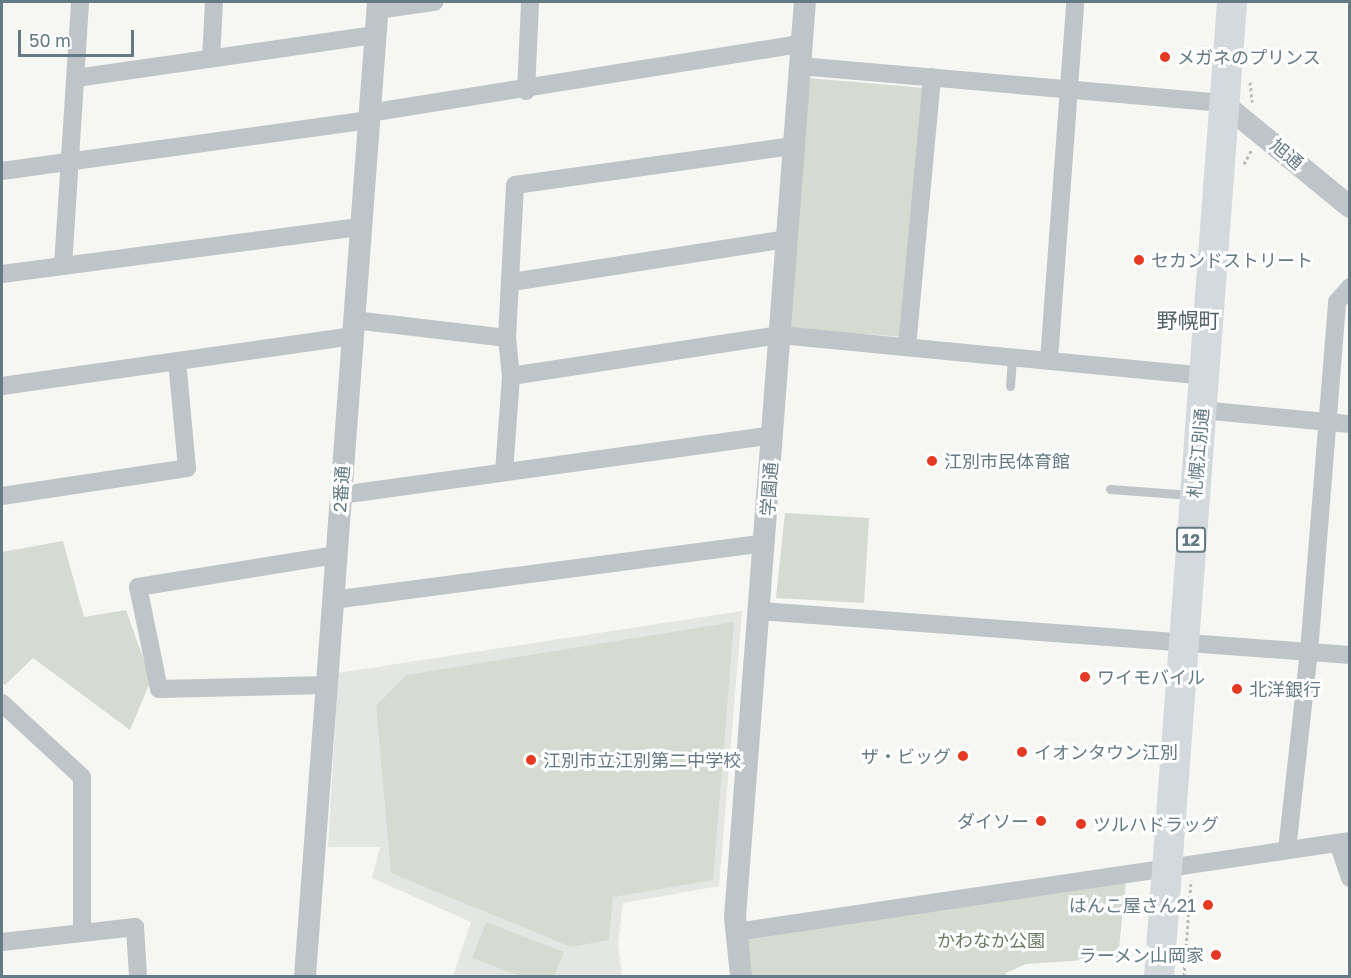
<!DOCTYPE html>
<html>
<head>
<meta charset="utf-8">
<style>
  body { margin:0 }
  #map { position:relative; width:1351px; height:978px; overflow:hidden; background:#f6f6f3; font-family:"Golos Text","Noto Sans JP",sans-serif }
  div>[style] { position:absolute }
  .built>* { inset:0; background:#e4e6e4 }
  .green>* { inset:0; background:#d6dbd2 }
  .path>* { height:3px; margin-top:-1.5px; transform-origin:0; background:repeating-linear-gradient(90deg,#b8bcbe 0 3px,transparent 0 6px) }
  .service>* { height:9px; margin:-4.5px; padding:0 4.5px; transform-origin:4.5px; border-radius:4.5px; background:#bec4c7 }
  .minor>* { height:18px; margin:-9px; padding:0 9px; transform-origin:9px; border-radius:9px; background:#bec4c7 }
  .tertiary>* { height:22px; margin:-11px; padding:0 11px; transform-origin:11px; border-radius:11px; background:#bec4c7 }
  .trunk>* { height:30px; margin:-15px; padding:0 15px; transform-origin:15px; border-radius:15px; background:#d4d9dd }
  .dots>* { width:16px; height:16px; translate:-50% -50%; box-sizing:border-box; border:3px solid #fff; border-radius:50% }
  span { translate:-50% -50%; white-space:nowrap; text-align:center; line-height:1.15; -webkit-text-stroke:6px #fff; paint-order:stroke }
  .shield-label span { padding:2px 4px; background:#fff; border:2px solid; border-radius:4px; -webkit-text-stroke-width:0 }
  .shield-label { font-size:16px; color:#647a85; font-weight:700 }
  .poi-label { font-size:18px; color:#647a85 }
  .left { translate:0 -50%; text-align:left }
  .right { translate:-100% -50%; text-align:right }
  .street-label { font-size:18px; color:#647a85 }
  .park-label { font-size:18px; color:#6b7b63 }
  .quarter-label { font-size:21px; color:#526269 }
  .frame { position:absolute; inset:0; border:3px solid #647a85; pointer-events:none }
  .scale { position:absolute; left:18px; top:30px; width:116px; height:27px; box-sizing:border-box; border:3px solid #647a85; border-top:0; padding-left:8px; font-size:18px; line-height:21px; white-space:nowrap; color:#647a85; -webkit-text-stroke:4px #fff; paint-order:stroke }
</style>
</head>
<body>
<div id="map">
  <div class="built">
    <div style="clip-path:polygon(742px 611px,719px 886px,623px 903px,618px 944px,622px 976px,453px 976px,471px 922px,372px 878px,380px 847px,328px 847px,338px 673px)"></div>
  </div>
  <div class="green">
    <div style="clip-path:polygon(808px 78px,925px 88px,903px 337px,786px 328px)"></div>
    <div style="clip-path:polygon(785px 513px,869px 518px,864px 603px,776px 598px)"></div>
    <div style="clip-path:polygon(63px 541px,84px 617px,126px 610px,151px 680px,130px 730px,33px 658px,5px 685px,2px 682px,2px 552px)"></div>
    <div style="clip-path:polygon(734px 622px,713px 880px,613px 897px,609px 940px,571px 947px,391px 873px,376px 706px,406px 675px)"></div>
    <div style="clip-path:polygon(1126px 882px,1118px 958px,1026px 964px,1006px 973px,1006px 976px,747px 976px,747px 934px)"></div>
    <div style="clip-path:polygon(486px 922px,564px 952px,554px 976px,520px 976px,472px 958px)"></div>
  </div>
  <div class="path">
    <div style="left:1250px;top:82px;width:20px;rotate:84deg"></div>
    <div style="left:1244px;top:164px;width:17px;rotate:-62deg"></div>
    <div style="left:1184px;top:976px;width:96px;rotate:-85.8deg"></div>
  </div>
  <div class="service">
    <div style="left:1010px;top:386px;width:29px;rotate:-86deg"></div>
    <div style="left:1110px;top:489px;width:81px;rotate:4.2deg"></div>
  </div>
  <div class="minor">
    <div style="left:377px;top:10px;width:58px;rotate:-8deg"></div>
    <div style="left:211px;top:58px;width:56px;rotate:-86.9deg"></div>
    <div style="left:800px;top:66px;width:425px;rotate:5deg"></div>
    <div style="left:76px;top:78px;width:302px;rotate:-8.2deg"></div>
    <div style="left:526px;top:91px;width:89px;rotate:-87.4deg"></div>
    <div style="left:369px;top:113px;width:438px;rotate:-9.1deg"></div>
    <div style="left:2px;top:171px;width:371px;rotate:-7.9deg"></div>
    <div style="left:63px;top:266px;width:265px;rotate:-86.3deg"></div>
    <div style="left:2px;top:274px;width:362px;rotate:-7.5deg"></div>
    <div style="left:512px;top:282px;width:279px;rotate:-8.9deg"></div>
    <div style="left:354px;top:320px;width:154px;rotate:6.7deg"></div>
    <div style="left:907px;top:347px;width:271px;rotate:-84.7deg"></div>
    <div style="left:1049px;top:360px;width:359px;rotate:-85.8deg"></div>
    <div style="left:511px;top:376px;width:272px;rotate:-8.7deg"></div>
    <div style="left:780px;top:335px;width:426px;rotate:5.5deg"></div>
    <div style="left:2px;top:386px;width:355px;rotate:-8.1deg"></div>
    <div style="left:1201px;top:410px;width:150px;rotate:5.4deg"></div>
    <div style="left:504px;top:472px;width:96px;rotate:-85.8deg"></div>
    <div style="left:511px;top:376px;width:38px;rotate:-96deg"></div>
    <div style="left:507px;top:338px;width:153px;rotate:-87deg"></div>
    <div style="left:515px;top:185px;width:282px;rotate:-8deg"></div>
    <div style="left:341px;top:495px;width:436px;rotate:-7.9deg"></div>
    <div style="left:2px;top:496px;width:187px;rotate:-8.6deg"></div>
    <div style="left:187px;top:468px;width:107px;rotate:-95.3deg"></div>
    <div style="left:333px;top:600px;width:436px;rotate:-7.5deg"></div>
    <div style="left:760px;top:611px;width:592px;rotate:4.27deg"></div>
    <div style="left:327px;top:685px;width:168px;rotate:178.6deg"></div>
    <div style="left:159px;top:689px;width:104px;rotate:-101.6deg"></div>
    <div style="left:138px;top:587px;width:201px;rotate:-9.2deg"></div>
    <div style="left:2px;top:703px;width:109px;rotate:42.8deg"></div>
    <div style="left:82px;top:777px;width:154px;rotate:90deg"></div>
    <div style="left:1338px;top:843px;width:37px;rotate:71deg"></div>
    <div style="left:1287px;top:850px;width:199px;rotate:-83.7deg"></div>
    <div style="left:1309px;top:652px;width:351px;rotate:-85.4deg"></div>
    <div style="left:1337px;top:302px;width:20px;rotate:-49deg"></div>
    <div style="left:736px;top:932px;width:621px;rotate:-8.43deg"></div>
    <div style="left:2px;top:942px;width:134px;rotate:-6.4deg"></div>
    <div style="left:135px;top:927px;width:49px;rotate:86.5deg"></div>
  </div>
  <div class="tertiary">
    <div style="left:1223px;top:103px;width:164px;rotate:39.3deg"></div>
    <div style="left:305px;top:976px;width:977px;rotate:-85.71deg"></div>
    <div style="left:741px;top:976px;width:59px;rotate:-95.8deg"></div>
    <div style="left:735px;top:917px;width:918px;rotate:-85.63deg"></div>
  </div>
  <div class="trunk">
    <div style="left:1159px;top:976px;width:977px;rotate:-85.71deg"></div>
  </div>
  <div class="dots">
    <div style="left:1165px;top:57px;background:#e73922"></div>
    <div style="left:1139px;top:260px;background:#e73922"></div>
    <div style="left:932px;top:461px;background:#e73922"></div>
    <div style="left:1085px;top:677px;background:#e73922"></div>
    <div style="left:1237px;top:689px;background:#e73922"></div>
    <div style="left:1022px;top:752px;background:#e73922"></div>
    <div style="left:963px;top:756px;background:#e73922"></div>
    <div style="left:531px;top:760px;background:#e73922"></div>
    <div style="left:1041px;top:821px;background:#e73922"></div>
    <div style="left:1081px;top:824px;background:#e73922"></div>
    <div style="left:1208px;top:905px;background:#e73922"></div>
    <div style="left:1216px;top:955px;background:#e73922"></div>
  </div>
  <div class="shield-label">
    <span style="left:1191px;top:540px">12</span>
  </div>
  <div class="poi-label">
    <span class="left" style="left:1177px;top:57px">メガネのプリンス</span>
    <span class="left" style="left:1151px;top:260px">セカンドストリート</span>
    <span class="left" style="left:944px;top:461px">江別市民体育館</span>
    <span class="left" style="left:1097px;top:677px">ワイモバイル</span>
    <span class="left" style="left:1249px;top:689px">北洋銀行</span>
    <span class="left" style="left:1034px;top:752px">イオンタウン江別</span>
    <span class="right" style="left:951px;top:756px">ザ・ビッグ</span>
    <span class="left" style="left:543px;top:760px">江別市立江別第二中学校</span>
    <span class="right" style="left:1029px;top:821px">ダイソー</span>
    <span class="left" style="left:1093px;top:824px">ツルハドラッグ</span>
    <span class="right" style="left:1196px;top:905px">はんこ屋さん21</span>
    <span class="right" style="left:1204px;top:955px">ラーメン山岡家</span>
  </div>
  <div class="street-label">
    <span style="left:1287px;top:154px;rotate:40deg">旭通</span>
    <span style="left:1198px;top:453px;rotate:-85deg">札幌江別通</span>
    <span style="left:341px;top:489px;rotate:-86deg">2番通</span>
    <span style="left:769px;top:489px;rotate:-86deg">学園通</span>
  </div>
  <div class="park-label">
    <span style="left:991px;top:940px">かわなか公園</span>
  </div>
  <div class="quarter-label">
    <span style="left:1188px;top:320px">野幌町</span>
  </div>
  <div class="frame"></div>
  <div class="scale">50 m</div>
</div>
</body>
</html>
